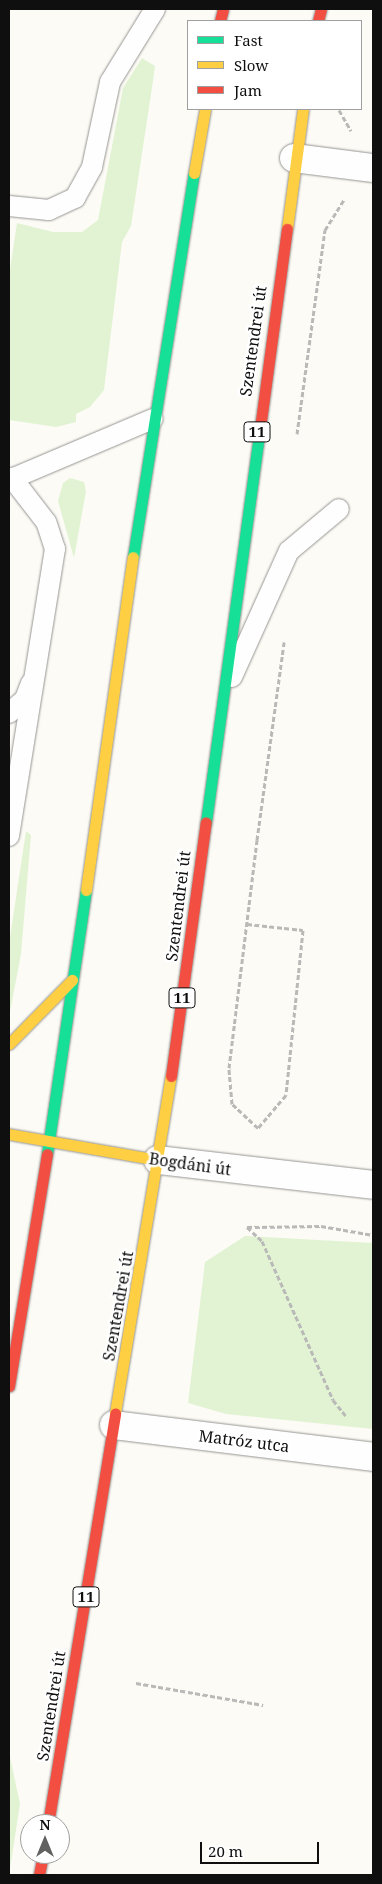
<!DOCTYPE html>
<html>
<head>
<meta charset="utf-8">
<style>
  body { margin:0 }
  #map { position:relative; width:382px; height:1884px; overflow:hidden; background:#fcfbf5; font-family:"Noto Serif",serif }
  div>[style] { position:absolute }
  .green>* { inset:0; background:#e2f3d3 }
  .path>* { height:3px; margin-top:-1.5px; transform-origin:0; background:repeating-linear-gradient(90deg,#b9b9b8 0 5px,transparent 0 7.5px) }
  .roads { filter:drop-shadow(0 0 1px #969593) drop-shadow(0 0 1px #969593) }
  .lane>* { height:20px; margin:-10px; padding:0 10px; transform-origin:10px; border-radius:10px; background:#fffefe }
  .street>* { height:28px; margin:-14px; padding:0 14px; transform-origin:14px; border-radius:14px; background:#fffefe }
  .fast>* { height:11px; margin:-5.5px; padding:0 5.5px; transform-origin:5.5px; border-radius:5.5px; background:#16e098 }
  .slow>* { height:11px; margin:-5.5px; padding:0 5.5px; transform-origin:5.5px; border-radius:5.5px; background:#ffcf43 }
  .jam>* { height:11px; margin:-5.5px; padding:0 5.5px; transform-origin:5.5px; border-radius:5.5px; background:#f24e42 }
  span { translate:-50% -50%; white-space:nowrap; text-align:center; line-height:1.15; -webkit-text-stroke:5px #fff; paint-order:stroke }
  .shield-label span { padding:1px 4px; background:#fff; border:1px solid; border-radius:4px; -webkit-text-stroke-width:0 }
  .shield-label { font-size:15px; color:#0f0f0f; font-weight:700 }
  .street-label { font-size:16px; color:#0f0f0f }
  .frame { position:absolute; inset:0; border:10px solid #0f0f0f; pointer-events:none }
  .legend { position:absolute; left:187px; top:20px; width:175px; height:90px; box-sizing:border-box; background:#fff; border:1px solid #9f9f9f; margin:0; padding:6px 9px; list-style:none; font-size:15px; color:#0f0f0f }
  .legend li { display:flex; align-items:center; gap:10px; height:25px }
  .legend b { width:25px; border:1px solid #9f9f9f }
  .north { position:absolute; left:20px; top:1814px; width:50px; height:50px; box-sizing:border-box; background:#fff; border:1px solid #9f9f9f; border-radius:50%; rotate:0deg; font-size:14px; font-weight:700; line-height:20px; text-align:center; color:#0f0f0f }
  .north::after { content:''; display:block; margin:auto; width:18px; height:22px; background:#626260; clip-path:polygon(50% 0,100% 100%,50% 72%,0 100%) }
  .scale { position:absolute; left:200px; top:1842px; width:119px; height:22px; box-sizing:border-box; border:2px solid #0f0f0f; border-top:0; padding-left:6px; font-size:15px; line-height:18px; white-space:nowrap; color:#0f0f0f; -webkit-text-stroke:4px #fff; paint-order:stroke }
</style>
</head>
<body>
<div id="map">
  <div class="green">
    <div style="clip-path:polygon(142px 58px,155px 66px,153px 81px,131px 226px,122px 242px,104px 390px,90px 407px,76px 414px,76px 422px,56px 427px,9px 420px,9px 276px,17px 223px,53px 232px,82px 232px,98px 220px,123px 88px)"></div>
    <div style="clip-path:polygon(70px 478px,84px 482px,86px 491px,74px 558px,58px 501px,63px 483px)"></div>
    <div style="clip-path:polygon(26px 831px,31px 835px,21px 954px,9px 1017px,9px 944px)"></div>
    <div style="clip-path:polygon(245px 1236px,373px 1243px,373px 1429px,226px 1414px,188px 1403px,205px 1262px)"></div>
    <div style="clip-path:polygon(9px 1752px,20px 1804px,9px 1875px)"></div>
  </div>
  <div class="path">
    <div style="left:339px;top:110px;width:24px;rotate:60deg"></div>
    <div style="left:297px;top:434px;width:206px;rotate:-82.2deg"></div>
    <div style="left:325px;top:230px;width:36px;rotate:-58deg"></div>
    <div style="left:247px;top:924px;width:56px;rotate:6.1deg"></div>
    <div style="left:303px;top:930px;width:166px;rotate:95.9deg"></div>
    <div style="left:286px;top:1095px;width:43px;rotate:130.3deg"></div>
    <div style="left:258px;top:1128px;width:35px;rotate:-137deg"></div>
    <div style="left:232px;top:1104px;width:36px;rotate:-95deg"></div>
    <div style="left:229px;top:1068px;width:230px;rotate:-83deg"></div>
    <div style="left:257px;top:840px;width:200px;rotate:-82.2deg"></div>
    <div style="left:247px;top:1227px;width:21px;rotate:43deg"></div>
    <div style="left:262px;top:1241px;width:174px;rotate:65.9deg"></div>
    <div style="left:333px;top:1400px;width:22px;rotate:51deg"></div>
    <div style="left:247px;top:1227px;width:74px;rotate:-0.8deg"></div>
    <div style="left:321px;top:1226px;width:53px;rotate:9.8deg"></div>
    <div style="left:136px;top:1683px;width:129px;rotate:9.8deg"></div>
  </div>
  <div class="roads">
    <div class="lane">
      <div style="left:9px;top:206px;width:40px;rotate:5.7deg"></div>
      <div style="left:49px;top:210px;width:29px;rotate:-25deg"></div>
      <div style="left:75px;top:198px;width:35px;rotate:-61deg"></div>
      <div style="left:92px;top:167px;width:87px;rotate:-78deg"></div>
      <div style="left:110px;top:82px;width:86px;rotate:-58.3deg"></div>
      <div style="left:9px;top:480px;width:156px;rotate:-23deg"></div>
      <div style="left:232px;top:677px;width:138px;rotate:-65.7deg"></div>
      <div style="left:289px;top:551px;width:65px;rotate:-40deg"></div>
      <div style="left:9px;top:713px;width:21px;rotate:-41deg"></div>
      <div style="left:25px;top:699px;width:17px;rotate:-69deg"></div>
      <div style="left:9px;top:836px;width:291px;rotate:-80.9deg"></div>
      <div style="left:55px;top:549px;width:28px;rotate:-108deg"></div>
      <div style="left:46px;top:522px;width:56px;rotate:-127.7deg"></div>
    </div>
    <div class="street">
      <div style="left:294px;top:158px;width:80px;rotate:7.2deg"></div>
      <div style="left:158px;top:1160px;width:216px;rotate:6.6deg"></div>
      <div style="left:114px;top:1425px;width:261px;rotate:7deg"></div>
    </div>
    <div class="fast">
      <div style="left:133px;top:557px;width:389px;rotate:-81deg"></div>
      <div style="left:206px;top:822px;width:398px;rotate:-82.2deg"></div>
      <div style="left:47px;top:1154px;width:267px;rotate:-81.6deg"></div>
    </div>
    <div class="slow">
      <div style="left:194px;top:173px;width:65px;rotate:-80.2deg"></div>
      <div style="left:287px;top:229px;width:121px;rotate:-82.4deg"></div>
      <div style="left:86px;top:890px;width:336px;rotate:-82deg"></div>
      <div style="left:9px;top:1044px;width:90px;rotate:-45.5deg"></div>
      <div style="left:9px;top:1134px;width:151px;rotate:9.9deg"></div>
      <div style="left:115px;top:1413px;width:342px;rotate:-80.6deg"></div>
    </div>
    <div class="jam">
      <div style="left:220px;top:21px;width:12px;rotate:-76deg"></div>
      <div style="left:318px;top:21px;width:12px;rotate:-76deg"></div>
      <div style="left:260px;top:428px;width:201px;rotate:-82.3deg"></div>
      <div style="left:171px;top:1076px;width:256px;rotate:-82.2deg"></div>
      <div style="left:9px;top:1386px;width:235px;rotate:-80.7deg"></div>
      <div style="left:48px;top:1824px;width:416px;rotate:-80.7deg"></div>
      <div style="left:39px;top:1875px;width:21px;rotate:-79deg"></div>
    </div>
  </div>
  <div class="shield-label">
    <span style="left:257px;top:432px">11</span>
    <span style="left:182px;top:998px">11</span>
    <span style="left:86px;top:1597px">11</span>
  </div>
  <div class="street-label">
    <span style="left:253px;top:341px;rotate:-82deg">Szentendrei út</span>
    <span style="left:178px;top:906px;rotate:-83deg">Szentendrei út</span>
    <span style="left:190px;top:1164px;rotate:8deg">Bogdáni út</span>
    <span style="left:118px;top:1306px;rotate:-80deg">Szentendrei út</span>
    <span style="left:244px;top:1441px;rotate:7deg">Matróz utca</span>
    <span style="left:51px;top:1706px;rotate:-81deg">Szentendrei út</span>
  </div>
  <div class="frame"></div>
  <ul class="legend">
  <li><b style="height:6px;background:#16e098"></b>Fast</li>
  <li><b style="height:6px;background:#ffcf43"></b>Slow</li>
  <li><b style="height:6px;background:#f24e42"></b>Jam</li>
  </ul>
  <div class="north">N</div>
  <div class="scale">20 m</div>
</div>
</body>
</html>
